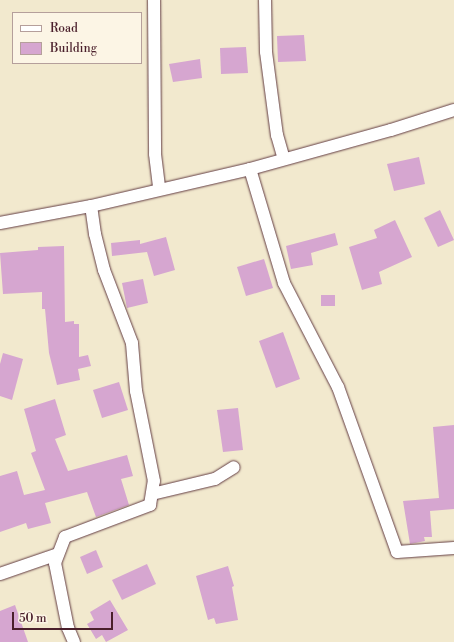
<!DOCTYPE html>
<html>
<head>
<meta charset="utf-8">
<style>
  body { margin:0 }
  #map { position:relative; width:454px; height:642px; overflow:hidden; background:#f2e9ce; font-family:"Libre Bodoni",serif }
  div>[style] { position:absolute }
  .building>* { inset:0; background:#d6a6d0 }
  .roads { filter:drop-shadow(0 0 1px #633d43) drop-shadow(0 0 1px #633d43) }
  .minor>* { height:12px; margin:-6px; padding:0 6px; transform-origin:6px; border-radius:6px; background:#fff }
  span { translate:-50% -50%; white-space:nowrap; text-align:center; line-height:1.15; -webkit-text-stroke:3.5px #fcf5e5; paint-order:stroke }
  .legend { position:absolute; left:12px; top:12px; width:130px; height:52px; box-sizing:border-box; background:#fcf5e5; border:1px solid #b59f9b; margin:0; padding:5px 7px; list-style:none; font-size:12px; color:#4a1f2b }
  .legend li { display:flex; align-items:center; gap:8px; height:20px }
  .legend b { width:20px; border:1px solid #b59f9b }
  .scale { position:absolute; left:12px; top:612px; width:101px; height:18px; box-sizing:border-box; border:2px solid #4a1f2b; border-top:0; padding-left:5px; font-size:12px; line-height:14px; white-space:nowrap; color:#4a1f2b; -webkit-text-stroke:3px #fcf5e5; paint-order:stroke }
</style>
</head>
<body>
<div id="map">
  <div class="building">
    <div style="clip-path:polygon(304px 35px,306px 61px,278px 62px,277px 36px)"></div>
    <div style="clip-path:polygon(246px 47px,248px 73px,221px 74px,220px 48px)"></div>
    <div style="clip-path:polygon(200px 59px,202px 78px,173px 82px,169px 64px)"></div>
    <div style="clip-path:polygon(419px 157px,425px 184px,394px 191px,387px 164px)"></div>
    <div style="clip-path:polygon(440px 210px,454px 240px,438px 247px,424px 218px)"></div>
    <div style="clip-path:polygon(395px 220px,412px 257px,379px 272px,382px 284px,362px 290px,349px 247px,377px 238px,374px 230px)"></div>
    <div style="clip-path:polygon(335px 233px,338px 245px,311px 253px,313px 265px,291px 269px,286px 246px)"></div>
    <div style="clip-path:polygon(166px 237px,175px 270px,154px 276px,147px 252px,112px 256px,111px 243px,140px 240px,140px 244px)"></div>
    <div style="clip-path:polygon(64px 246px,65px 322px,74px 321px,74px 324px,79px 324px,79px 357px,88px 355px,91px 366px,78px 369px,80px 380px,57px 385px,49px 353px,45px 309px,42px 309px,42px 292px,3px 294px,0 253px,38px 250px,38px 247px)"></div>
    <div style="clip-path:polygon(264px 259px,273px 288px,246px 296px,237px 267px)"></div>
    <div style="clip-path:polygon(143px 279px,148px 303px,127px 308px,122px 283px)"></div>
    <div style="clip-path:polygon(321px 295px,335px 295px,335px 306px,321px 306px)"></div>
    <div style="clip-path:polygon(283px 332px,300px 379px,276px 388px,259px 341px)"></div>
    <div style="clip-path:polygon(3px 353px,23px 359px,12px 400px,0 396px,0 364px)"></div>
    <div style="clip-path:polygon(119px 382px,128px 410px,102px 418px,93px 390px)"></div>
    <div style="clip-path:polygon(55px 399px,66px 435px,55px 439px,68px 471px,127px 455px,133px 476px,121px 479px,129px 505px,96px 517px,87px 492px,45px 503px,51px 523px,28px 529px,26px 523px,0 532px,0 476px,17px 471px,24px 495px,45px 490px,31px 453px,36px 451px,24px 409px)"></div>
    <div style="clip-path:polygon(238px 408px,243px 450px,223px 452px,217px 410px)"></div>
    <div style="clip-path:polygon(454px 425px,454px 509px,430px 511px,432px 537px,424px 537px,425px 541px,410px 544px,403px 501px,439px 498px,433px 427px)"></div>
    <div style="clip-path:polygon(96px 550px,103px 567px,87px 574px,80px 557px)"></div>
    <div style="clip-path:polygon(147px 564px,156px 584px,122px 600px,112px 580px)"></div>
    <div style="clip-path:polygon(228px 566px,234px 586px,232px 587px,238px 620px,216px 624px,214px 618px,208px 620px,196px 576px)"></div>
    <div style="clip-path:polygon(110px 600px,128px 630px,106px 642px,102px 635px,96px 639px,87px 624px,94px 620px,90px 612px)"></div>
    <div style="clip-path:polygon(15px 605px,28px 642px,0 642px,0 611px)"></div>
  </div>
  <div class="roads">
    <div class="minor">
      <div style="left:154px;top:0;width:154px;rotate:89.6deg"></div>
      <div style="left:155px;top:154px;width:35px;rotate:83deg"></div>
      <div style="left:265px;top:0;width:52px;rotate:88.9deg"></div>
      <div style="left:266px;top:52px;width:84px;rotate:82.5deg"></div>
      <div style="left:277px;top:135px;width:25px;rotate:74deg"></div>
      <div style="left:250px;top:169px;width:119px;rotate:73.4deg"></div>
      <div style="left:284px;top:283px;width:117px;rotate:62.6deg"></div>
      <div style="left:338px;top:387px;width:175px;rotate:70.3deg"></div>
      <div style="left:397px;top:552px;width:57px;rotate:-4deg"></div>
      <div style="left:0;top:223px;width:93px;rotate:-10.6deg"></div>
      <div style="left:91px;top:206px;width:163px;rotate:-13.1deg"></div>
      <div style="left:250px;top:169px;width:146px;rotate:-15.5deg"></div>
      <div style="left:391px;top:130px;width:66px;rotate:-17.6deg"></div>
      <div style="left:152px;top:494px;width:65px;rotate:-13.4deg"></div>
      <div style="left:215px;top:479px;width:22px;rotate:-32deg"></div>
      <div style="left:0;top:574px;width:61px;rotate:-19deg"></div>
      <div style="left:74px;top:642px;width:15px;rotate:-113deg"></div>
      <div style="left:68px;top:628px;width:66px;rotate:-101.3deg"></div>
      <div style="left:55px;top:563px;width:28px;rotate:-69deg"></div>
      <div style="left:65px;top:537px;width:91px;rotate:-20.6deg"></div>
      <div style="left:150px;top:505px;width:24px;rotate:-81deg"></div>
      <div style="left:154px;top:481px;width:92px;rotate:-101.3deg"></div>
      <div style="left:136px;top:391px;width:48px;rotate:-94.8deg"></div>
      <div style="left:132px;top:343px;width:78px;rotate:-111deg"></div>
      <div style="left:104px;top:270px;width:37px;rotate:-104deg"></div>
      <div style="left:95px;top:234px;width:28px;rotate:-98deg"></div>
    </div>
  </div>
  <ul class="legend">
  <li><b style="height:5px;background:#fff"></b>Road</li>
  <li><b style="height:11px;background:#d6a6d0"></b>Building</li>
  </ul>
  <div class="scale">50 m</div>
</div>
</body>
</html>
